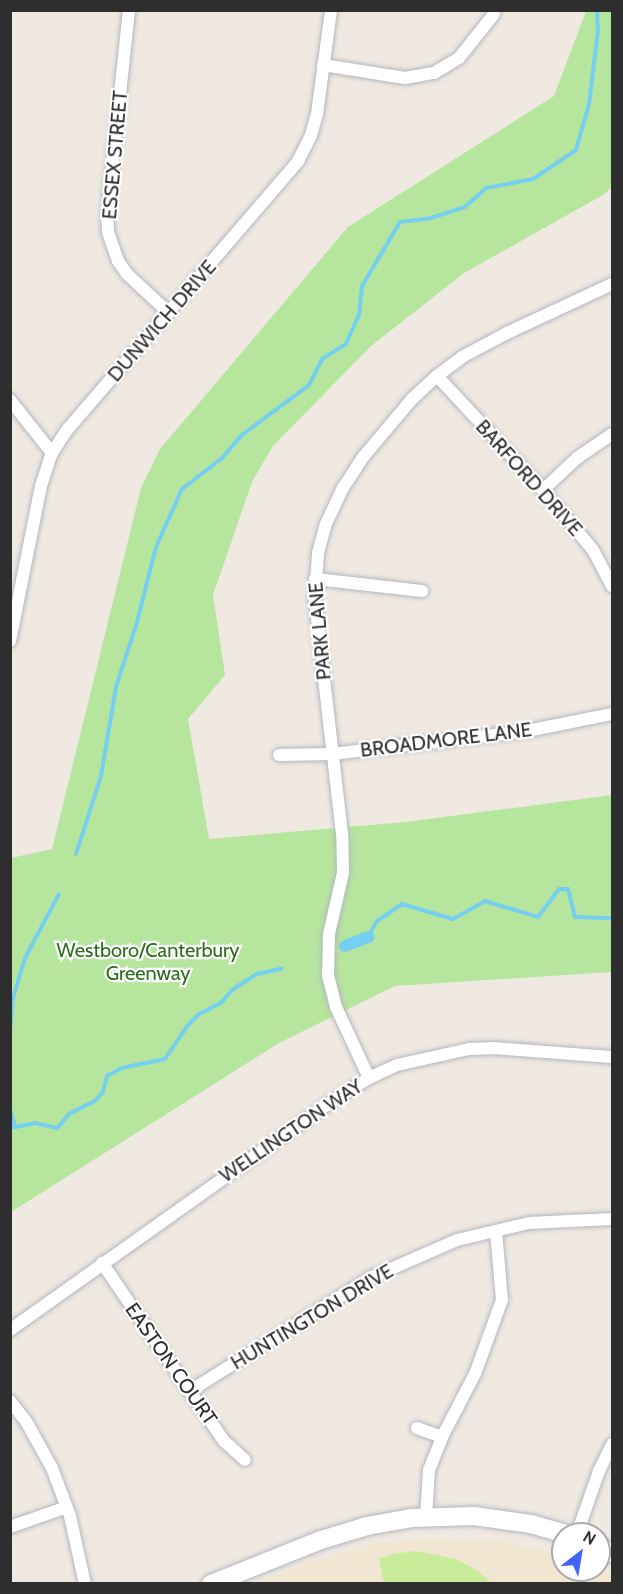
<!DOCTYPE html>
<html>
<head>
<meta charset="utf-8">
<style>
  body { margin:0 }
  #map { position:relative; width:623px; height:1594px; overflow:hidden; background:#efe9e1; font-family:Cabin,sans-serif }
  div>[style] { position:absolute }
  .education>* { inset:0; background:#f0e6d1 }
  .green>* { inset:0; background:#b6e59e }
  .pitch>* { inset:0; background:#c9ec9a }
  .stream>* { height:4px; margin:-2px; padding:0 2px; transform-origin:2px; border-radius:2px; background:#75cff0 }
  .canal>* { height:12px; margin:-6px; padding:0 6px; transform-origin:6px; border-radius:6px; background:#75cff0 }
  .roads { filter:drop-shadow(0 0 2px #b4b7c1) drop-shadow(0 0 2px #b4b7c1) }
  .street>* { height:12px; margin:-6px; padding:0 6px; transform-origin:6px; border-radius:6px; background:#fff }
  .secondary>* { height:18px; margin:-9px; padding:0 9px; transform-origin:9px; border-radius:9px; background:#fff }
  span { translate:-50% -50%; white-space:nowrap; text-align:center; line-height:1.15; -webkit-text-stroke:4.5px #fff; paint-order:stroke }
  .street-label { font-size:20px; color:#2e2e2e }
  .park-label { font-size:20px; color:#2c6e1b }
  .frame { position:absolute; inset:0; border:12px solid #2e2e2e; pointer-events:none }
  .north { position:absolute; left:551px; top:1522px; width:60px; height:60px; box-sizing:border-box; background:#fff; border:2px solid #ababab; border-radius:50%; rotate:31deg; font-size:16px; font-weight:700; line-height:24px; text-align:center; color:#2e2e2e }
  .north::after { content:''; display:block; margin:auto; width:21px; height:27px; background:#4264fb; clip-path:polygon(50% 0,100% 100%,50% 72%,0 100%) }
</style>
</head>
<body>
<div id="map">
  <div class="education">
    <div style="clip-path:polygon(428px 1538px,500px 1541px,560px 1554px,563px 1555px,563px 1570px,599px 1570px,599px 1568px,612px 1574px,612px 1584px,254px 1584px,311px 1562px,371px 1544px)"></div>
  </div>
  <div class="green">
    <div style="clip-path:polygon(586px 11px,612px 11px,612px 187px,603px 195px,464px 273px,371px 346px,273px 446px,252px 482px,213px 595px,225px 675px,188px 719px,209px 839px,406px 822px,612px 795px,612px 972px,395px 986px,279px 1043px,11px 1212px,11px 858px,52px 849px,141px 488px,160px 449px,348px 227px,554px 96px)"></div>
  </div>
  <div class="pitch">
    <div style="clip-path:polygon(416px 1551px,456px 1559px,478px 1571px,491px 1583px,384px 1583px,379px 1559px,392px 1554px)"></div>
  </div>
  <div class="stream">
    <div style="left:76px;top:854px;width:82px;rotate:-72.2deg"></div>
    <div style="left:101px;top:776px;width:90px;rotate:-80.4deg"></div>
    <div style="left:116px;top:687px;width:68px;rotate:-72.1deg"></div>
    <div style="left:137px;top:622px;width:77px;rotate:-75.8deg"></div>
    <div style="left:156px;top:547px;width:64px;rotate:-65.9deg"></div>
    <div style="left:182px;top:489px;width:49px;rotate:-37.6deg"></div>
    <div style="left:221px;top:459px;width:32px;rotate:-49deg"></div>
    <div style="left:242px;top:435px;width:84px;rotate:-36.7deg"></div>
    <div style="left:309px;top:385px;width:29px;rotate:-63deg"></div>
    <div style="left:322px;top:359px;width:28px;rotate:-32deg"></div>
    <div style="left:346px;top:344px;width:32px;rotate:-66deg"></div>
    <div style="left:359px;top:315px;width:29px;rotate:-84deg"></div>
    <div style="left:362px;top:286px;width:74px;rotate:-59.3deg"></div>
    <div style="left:400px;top:222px;width:31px;rotate:-7deg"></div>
    <div style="left:431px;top:218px;width:36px;rotate:-18deg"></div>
    <div style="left:465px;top:207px;width:28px;rotate:-42deg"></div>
    <div style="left:486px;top:188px;width:48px;rotate:-10.8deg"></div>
    <div style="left:533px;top:179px;width:52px;rotate:-34deg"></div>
    <div style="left:576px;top:150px;width:48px;rotate:-74.2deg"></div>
    <div style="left:589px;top:104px;width:74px;rotate:-83deg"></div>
    <div style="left:598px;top:31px;width:21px;rotate:-93deg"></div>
    <div style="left:368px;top:937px;width:18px;rotate:-61deg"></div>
    <div style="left:377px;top:921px;width:30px;rotate:-34deg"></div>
    <div style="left:402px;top:904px;width:53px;rotate:16.4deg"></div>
    <div style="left:453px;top:919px;width:37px;rotate:-29deg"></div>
    <div style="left:485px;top:901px;width:55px;rotate:16.8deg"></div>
    <div style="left:538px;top:917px;width:35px;rotate:-53deg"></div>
    <div style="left:559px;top:889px;width:9px"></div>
    <div style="left:568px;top:889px;width:29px;rotate:76deg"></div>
    <div style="left:575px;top:917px;width:37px;rotate:2deg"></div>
    <div style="left:10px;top:1031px;width:33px;rotate:-85deg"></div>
    <div style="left:13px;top:998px;width:42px;rotate:-73.3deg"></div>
    <div style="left:25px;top:958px;width:72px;rotate:-62deg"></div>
    <div style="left:10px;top:1109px;width:18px;rotate:74deg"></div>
    <div style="left:10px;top:1128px;width:25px;rotate:-11deg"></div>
    <div style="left:35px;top:1123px;width:23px;rotate:13deg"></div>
    <div style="left:57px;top:1128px;width:18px;rotate:-49deg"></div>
    <div style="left:69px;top:1114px;width:30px;rotate:-27deg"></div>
    <div style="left:96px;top:1100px;width:11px;rotate:-49deg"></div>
    <div style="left:103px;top:1092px;width:16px;rotate:-76deg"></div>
    <div style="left:107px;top:1076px;width:17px;rotate:-28deg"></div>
    <div style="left:122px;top:1068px;width:44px;rotate:-11.8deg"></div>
    <div style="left:165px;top:1059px;width:40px;rotate:-56deg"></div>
    <div style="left:187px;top:1026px;width:17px;rotate:-45deg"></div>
    <div style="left:199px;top:1014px;width:25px;rotate:-27deg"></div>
    <div style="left:221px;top:1003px;width:17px;rotate:-50deg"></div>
    <div style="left:232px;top:990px;width:30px;rotate:-33deg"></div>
    <div style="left:257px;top:974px;width:25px;rotate:-12deg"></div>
  </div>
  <div class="canal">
    <div style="left:345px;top:946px;width:25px;rotate:-21deg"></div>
  </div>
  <div class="roads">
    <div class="street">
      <div style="left:129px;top:10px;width:207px;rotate:96.1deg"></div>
      <div style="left:107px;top:216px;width:16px;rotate:86deg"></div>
      <div style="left:108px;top:232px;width:31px;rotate:71deg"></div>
      <div style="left:118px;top:261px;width:16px;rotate:55deg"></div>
      <div style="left:127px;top:274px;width:57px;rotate:42.9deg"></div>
      <div style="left:323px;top:65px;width:83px;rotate:9deg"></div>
      <div style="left:405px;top:78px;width:29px;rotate:-10deg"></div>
      <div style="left:434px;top:73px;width:29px;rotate:-31deg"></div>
      <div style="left:459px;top:58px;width:56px;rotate:-51.5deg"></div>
      <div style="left:437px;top:376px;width:156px;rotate:47.1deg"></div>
      <div style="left:543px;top:490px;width:78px;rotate:50.2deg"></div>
      <div style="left:593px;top:550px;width:41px;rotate:62.2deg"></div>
      <div style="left:10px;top:400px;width:68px;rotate:51.6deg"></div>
      <div style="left:543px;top:490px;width:47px;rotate:-43.3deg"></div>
      <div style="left:577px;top:458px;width:42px;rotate:-34.4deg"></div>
      <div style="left:315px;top:579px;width:108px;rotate:6.4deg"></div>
      <div style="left:10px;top:641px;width:158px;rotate:-78.7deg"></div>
      <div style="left:41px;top:486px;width:35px;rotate:-72deg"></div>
      <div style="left:52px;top:453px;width:27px;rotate:-57deg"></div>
      <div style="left:67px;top:430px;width:355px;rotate:-49.3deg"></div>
      <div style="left:298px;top:161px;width:29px;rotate:-63deg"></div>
      <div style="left:311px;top:135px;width:22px;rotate:-74deg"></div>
      <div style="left:317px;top:114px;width:105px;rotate:-82.3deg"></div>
      <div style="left:279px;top:755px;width:53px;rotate:-1.1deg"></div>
      <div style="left:332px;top:754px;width:196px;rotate:-6.7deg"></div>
      <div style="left:527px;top:731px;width:87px;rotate:-11.3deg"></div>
      <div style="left:369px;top:1078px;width:78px;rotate:-114.9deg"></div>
      <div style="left:336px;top:1007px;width:32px;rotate:-104deg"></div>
      <div style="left:328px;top:976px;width:42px;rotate:-88.6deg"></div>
      <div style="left:329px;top:934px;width:63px;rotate:-77.1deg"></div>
      <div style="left:343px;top:873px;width:39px;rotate:-91deg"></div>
      <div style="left:342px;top:834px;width:237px;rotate:-96.6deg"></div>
      <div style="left:315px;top:599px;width:46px;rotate:-86.3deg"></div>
      <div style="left:318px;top:553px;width:30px;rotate:-75deg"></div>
      <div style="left:326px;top:524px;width:40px;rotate:-65deg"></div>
      <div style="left:343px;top:488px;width:38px;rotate:-57deg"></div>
      <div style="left:364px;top:456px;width:75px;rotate:-49.9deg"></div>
      <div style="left:412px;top:399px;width:34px;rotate:-43deg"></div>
      <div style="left:437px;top:376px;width:31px;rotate:-37deg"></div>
      <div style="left:462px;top:357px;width:51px;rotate:-28.1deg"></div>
      <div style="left:507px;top:333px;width:116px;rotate:-25deg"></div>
      <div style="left:102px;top:1263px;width:216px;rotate:55.6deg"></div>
      <div style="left:224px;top:1441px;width:28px;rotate:42deg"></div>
      <div style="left:10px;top:1330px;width:394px;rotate:-35.4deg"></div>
      <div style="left:331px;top:1102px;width:45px;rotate:-32.3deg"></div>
      <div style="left:369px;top:1078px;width:31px;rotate:-25deg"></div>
      <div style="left:397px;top:1065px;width:74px;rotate:-12.5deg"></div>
      <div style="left:469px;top:1049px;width:24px;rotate:-2deg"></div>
      <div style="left:493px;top:1048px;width:119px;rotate:4.3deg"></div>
      <div style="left:190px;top:1391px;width:213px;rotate:-32.1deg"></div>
      <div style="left:370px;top:1278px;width:95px;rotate:-23.6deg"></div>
      <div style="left:457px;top:1240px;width:74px;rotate:-13.3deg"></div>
      <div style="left:529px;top:1223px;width:83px;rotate:-2.8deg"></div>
      <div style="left:10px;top:1401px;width:28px;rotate:52deg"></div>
      <div style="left:27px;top:1423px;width:51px;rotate:60.9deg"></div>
      <div style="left:52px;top:1468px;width:51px;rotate:69.4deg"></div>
      <div style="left:70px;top:1516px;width:70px;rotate:77.6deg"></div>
      <div style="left:417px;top:1428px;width:27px;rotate:20deg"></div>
      <div style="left:426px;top:1517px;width:47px;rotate:-86.3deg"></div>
      <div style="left:429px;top:1470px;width:35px;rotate:-68deg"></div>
      <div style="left:442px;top:1437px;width:71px;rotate:-62.4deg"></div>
      <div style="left:475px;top:1374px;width:79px;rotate:-70deg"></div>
      <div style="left:502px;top:1300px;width:69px;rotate:-95deg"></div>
      <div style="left:10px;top:1527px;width:60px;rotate:-19.3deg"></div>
      <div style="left:577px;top:1534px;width:67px;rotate:-70.8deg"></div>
      <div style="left:599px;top:1471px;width:30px;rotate:-64deg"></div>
    </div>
    <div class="secondary">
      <div style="left:599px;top:1547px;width:14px;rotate:25deg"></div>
      <div style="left:211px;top:1584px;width:118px;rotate:-21.8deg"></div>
      <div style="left:321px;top:1540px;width:48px;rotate:-16.9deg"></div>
      <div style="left:367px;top:1526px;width:46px;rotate:-10.1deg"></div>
      <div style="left:412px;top:1518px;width:62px;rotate:-1.8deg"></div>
      <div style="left:474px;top:1516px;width:58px;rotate:8deg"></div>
      <div style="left:531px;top:1524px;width:36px;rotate:16deg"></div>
    </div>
  </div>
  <div class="street-label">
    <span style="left:115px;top:155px;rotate:-85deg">ESSEX STREET</span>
    <span style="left:162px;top:321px;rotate:-49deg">DUNWICH DRIVE</span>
    <span style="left:529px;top:478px;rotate:48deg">BARFORD DRIVE</span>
    <span style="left:320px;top:631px;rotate:-95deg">PARK LANE</span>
    <span style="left:446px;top:740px;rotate:-7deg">BROADMORE LANE</span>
    <span style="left:291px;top:1131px;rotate:-34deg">WELLINGTON WAY</span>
    <span style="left:312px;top:1317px;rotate:-31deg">HUNTINGTON DRIVE</span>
    <span style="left:171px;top:1364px;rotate:55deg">EASTON COURT</span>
  </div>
  <div class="park-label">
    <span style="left:148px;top:962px">Westboro/Canterbury<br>Greenway</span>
  </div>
  <div class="frame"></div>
  <div class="north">N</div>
</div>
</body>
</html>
